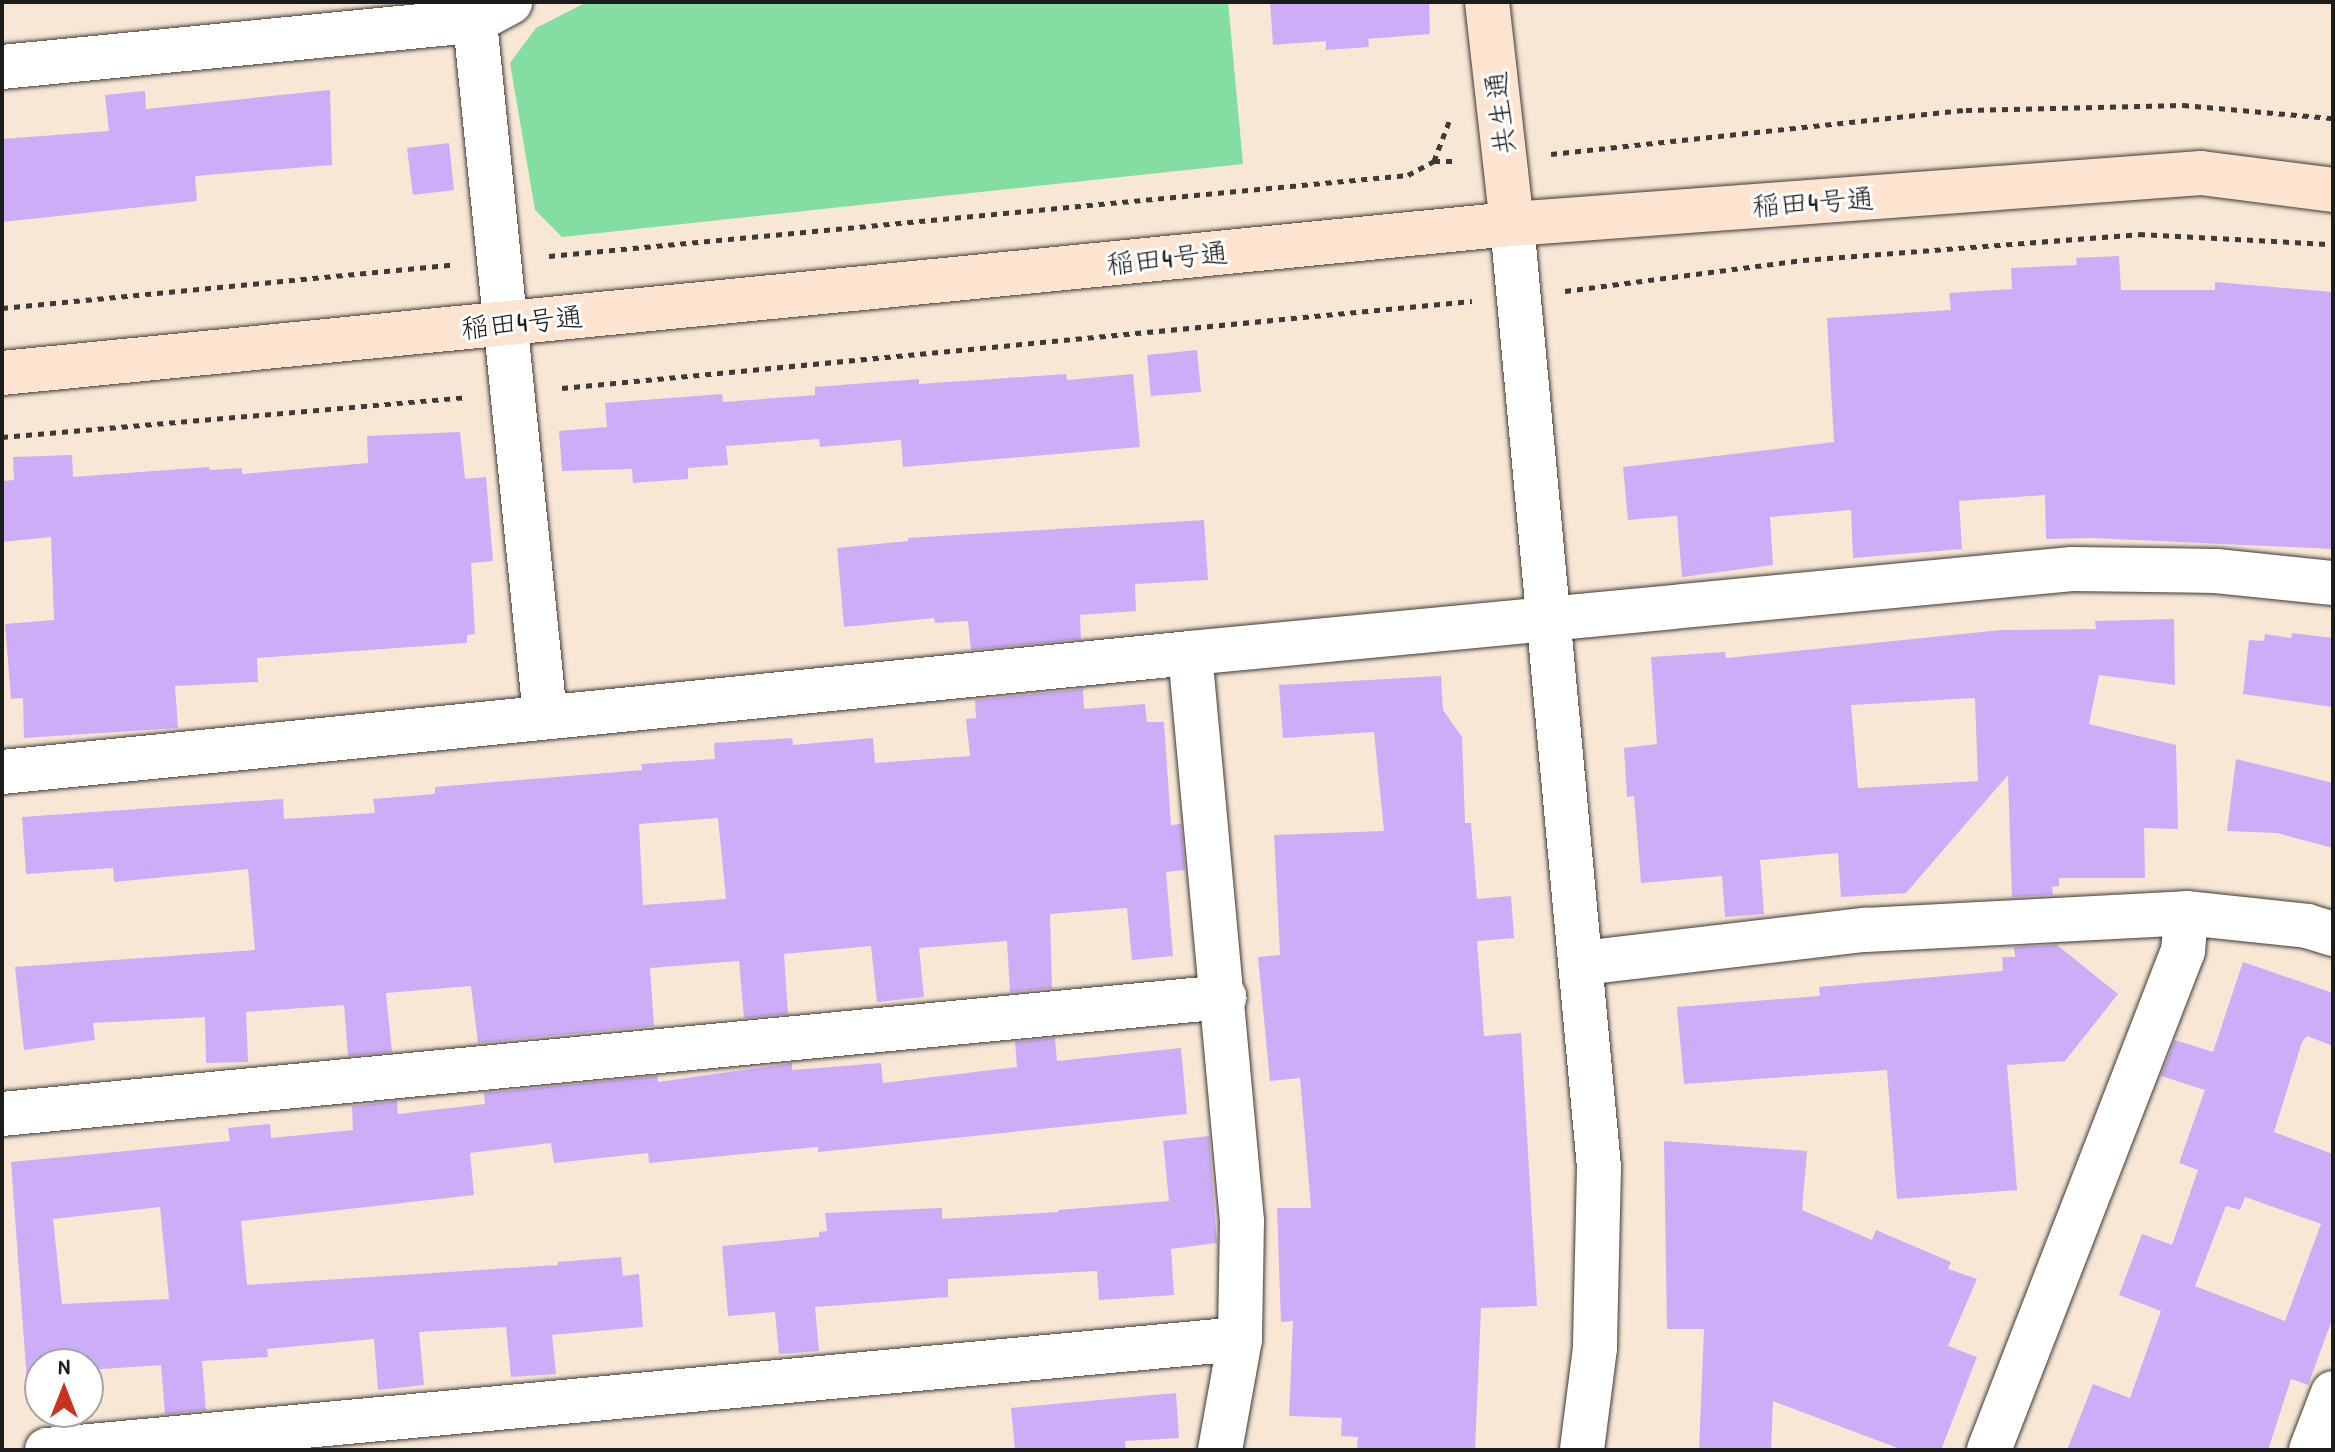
<!DOCTYPE html>
<html>
<head>
<meta charset="utf-8">
<style>
  body { margin:0 }
  #map { position:relative; width:2335px; height:1452px; overflow:hidden; background:#f8e7d4; font-family:"Patrick Hand","Klee One",sans-serif }
  div>[style] { position:absolute }
  .green>* { inset:0; background:#84dea3 }
  .building>* { inset:0; background:#ceadf8 }
  .path>* { height:5px; margin-top:-2.5px; transform-origin:0; background:repeating-linear-gradient(90deg,#3d3a38 0 6px,transparent 0 12px) }
  .roads { filter:drop-shadow(0 0 2px #3d3a38) drop-shadow(0 0 2px #3d3a38) }
  .street>* { height:44px; margin:-22px; padding:0 22px; transform-origin:22px; border-radius:22px; background:#fff }
  .secondary>* { height:44px; margin:-22px; padding:0 22px; transform-origin:22px; border-radius:22px; background:#fde4d1 }
  span { translate:-50% -50%; white-space:nowrap; text-align:center; line-height:1.15; -webkit-text-stroke:6px #fff; paint-order:stroke }
  .street-label { font-size:28px; color:#1c1c1c }
  .frame { position:absolute; inset:0; border:4px solid #1c1c1c; pointer-events:none }
  .north { position:absolute; left:24px; top:1348px; width:80px; height:80px; box-sizing:border-box; background:#fff; border:2px solid #a4a4a4; border-radius:50%; rotate:0deg; font-size:22px; font-weight:700; line-height:32px; text-align:center; color:#1c1c1c }
  .north::after { content:''; display:block; margin:auto; width:28px; height:36px; background:#c8321e; clip-path:polygon(50% 0,100% 100%,50% 72%,0 100%) }
</style>
</head>
<body>
<div id="map">
  <div class="green">
    <div style="clip-path:polygon(587px 2px,1228px 2px,1243px 164px,562px 237px,535px 210px,510px 63px,536px 28px)"></div>
  </div>
  <div class="building">
    <div style="clip-path:polygon(1270px 2px,1429px 2px,1430px 34px,1368px 39px,1369px 47px,1326px 50px,1326px 41px,1273px 45px)"></div>
    <div style="clip-path:polygon(330px 90px,332px 165px,195px 176px,197px 201px,2px 222px,2px 139px,109px 131px,105px 95px,145px 91px,146px 109px)"></div>
    <div style="clip-path:polygon(449px 143px,454px 190px,413px 195px,407px 148px)"></div>
    <div style="clip-path:polygon(2119px 256px,2121px 290px,2215px 290px,2215px 282px,2333px 292px,2333px 549px,2093px 538px,2046px 539px,2045px 495px,1959px 501px,1962px 549px,1853px 558px,1851px 510px,1770px 517px,1773px 565px,1682px 577px,1677px 516px,1628px 520px,1623px 467px,1834px 442px,1827px 318px,1951px 310px,1949px 293px,2012px 289px,2011px 268px,2077px 265px,2076px 258px)"></div>
    <div style="clip-path:polygon(1197px 350px,1201px 392px,1151px 396px,1147px 355px)"></div>
    <div style="clip-path:polygon(1066px 374px,1067px 380px,1133px 374px,1140px 447px,903px 467px,901px 440px,820px 447px,819px 439px,726px 446px,728px 465px,688px 468px,688px 479px,633px 483px,632px 469px,562px 471px,559px 431px,607px 427px,605px 403px,722px 394px,723px 402px,815px 395px,815px 387px,919px 379px,919px 384px)"></div>
    <div style="clip-path:polygon(460px 432px,465px 479px,486px 477px,493px 561px,471px 563px,475px 634px,467px 635px,467px 643px,257px 658px,258px 682px,175px 686px,178px 728px,24px 738px,23px 698px,11px 699px,5px 624px,54px 620px,51px 537px,2px 542px,2px 481px,14px 480px,13px 457px,72px 455px,73px 477px,209px 467px,210px 470px,242px 468px,242px 474px,368px 463px,367px 436px)"></div>
    <div style="clip-path:polygon(1204px 520px,1208px 580px,1135px 584px,1136px 611px,1080px 615px,1081px 639px,971px 650px,968px 621px,935px 623px,934px 618px,844px 627px,837px 548px,908px 541px,908px 538px)"></div>
    <div style="clip-path:polygon(evenodd,2174px 619px,2175px 685px,2099px 675px,2089px 724px,2176px 745px,2178px 829px,2144px 828px,2145px 878px,2059px 878px,2059px 886px,2052px 887px,2053px 895px,2012px 897px,2008px 775px,1906px 893px,1841px 897px,1838px 853px,1760px 860px,1764px 914px,1725px 917px,1722px 876px,1641px 883px,1634px 796px,1627px 797px,1624px 748px,1657px 744px,1651px 657px,1725px 652px,1726px 658px,2002px 630px,2096px 629px,2095px 621px,2174px 619px,1975px 698px,1978px 781px,1858px 788px,1851px 705px,1975px 698px)"></div>
    <div style="clip-path:polygon(2292px 633px,2333px 638px,2333px 707px,2243px 694px,2249px 640px,2264px 641px,2265px 634px,2291px 638px)"></div>
    <div style="clip-path:polygon(1441px 676px,1443px 710px,1462px 737px,1465px 823px,1471px 823px,1477px 899px,1511px 896px,1514px 938px,1477px 941px,1484px 1036px,1521px 1033px,1537px 1306px,1481px 1308px,1475px 1450px,1357px 1450px,1358px 1437px,1341px 1436px,1342px 1418px,1289px 1416px,1293px 1321px,1281px 1322px,1277px 1208px,1311px 1208px,1300px 1078px,1270px 1081px,1258px 957px,1280px 955px,1274px 835px,1384px 831px,1374px 732px,1283px 738px,1279px 685px)"></div>
    <div style="clip-path:polygon(evenodd,1083px 689px,1084px 709px,1145px 704px,1147px 722px,1164px 722px,1171px 825px,1181px 824px,1185px 870px,1166px 872px,1173px 956px,1132px 960px,1127px 908px,1050px 914px,1052px 988px,1010px 992px,1007px 941px,919px 948px,924px 997px,877px 1002px,871px 946px,784px 954px,788px 1014px,744px 1018px,739px 961px,650px 968px,654px 1026px,478px 1043px,471px 986px,386px 993px,392px 1052px,348px 1056px,344px 1005px,246px 1012px,248px 1062px,206px 1063px,205px 1017px,93px 1023px,95px 1040px,24px 1050px,15px 967px,255px 950px,248px 869px,114px 882px,113px 868px,26px 874px,22px 817px,283px 799px,284px 819px,375px 813px,373px 799px,435px 794px,435px 787px,642px 770px,641px 764px,715px 759px,714px 743px,792px 738px,793px 745px,873px 738px,875px 763px,970px 756px,966px 719px,976px 718px,975px 700px,1083px 689px,718px 818px,726px 899px,643px 905px,639px 824px,718px 818px)"></div>
    <div style="clip-path:polygon(2236px 759px,2333px 783px,2333px 848px,2277px 833px,2227px 831px)"></div>
    <div style="clip-path:polygon(2057px 945px,2118px 994px,2065px 1061px,2007px 1065px,2017px 1190px,1897px 1199px,1887px 1070px,1684px 1084px,1677px 1007px,1820px 996px,1819px 987px,2003px 971px,2002px 957px,2015px 957px,2014px 947px)"></div>
    <div style="clip-path:polygon(evenodd,2243px 962px,2333px 993px,2333px 1046px,2307px 1036px,2302px 1042px,2274px 1132px,2333px 1154px,2333px 1317px,2308px 1385px,2291px 1379px,2268px 1450px,2067px 1450px,2093px 1384px,2130px 1398px,2161px 1311px,2119px 1295px,2142px 1234px,2172px 1245px,2198px 1170px,2179px 1163px,2205px 1090px,2161px 1076px,2175px 1040px,2213px 1052px,2243px 962px,2245px 1197px,2321px 1224px,2285px 1321px,2195px 1286px,2226px 1206px,2240px 1210px,2245px 1197px)"></div>
    <div style="clip-path:polygon(evenodd,1055px 1038px,1057px 1061px,1181px 1048px,1187px 1114px,818px 1152px,818px 1147px,649px 1163px,648px 1153px,554px 1163px,551px 1143px,470px 1153px,474px 1195px,241px 1221px,247px 1285px,558px 1265px,558px 1262px,621px 1257px,623px 1276px,639px 1274px,643px 1327px,552px 1335px,556px 1374px,511px 1377px,506px 1327px,419px 1332px,424px 1385px,378px 1390px,374px 1339px,267px 1349px,268px 1357px,202px 1361px,206px 1410px,165px 1414px,161px 1365px,88px 1370px,88px 1364px,40px 1364px,40px 1381px,27px 1382px,11px 1162px,230px 1141px,228px 1128px,270px 1124px,271px 1138px,353px 1130px,352px 1106px,397px 1101px,398px 1114px,485px 1104px,484px 1093px,657px 1076px,658px 1082px,792px 1063px,792px 1070px,881px 1063px,883px 1083px,1017px 1067px,1015px 1042px,1055px 1038px,160px 1207px,169px 1299px,62px 1304px,53px 1219px,160px 1207px)"></div>
    <div style="clip-path:polygon(1209px 1136px,1217px 1243px,1171px 1249px,1174px 1295px,1099px 1300px,1097px 1271px,948px 1279px,948px 1297px,815px 1307px,819px 1351px,779px 1354px,775px 1312px,728px 1316px,722px 1246px,819px 1237px,819px 1232px,827px 1231px,825px 1213px,942px 1208px,942px 1219px,1058px 1212px,1058px 1210px,1169px 1201px,1163px 1141px)"></div>
    <div style="clip-path:polygon(1664px 1141px,1807px 1151px,1802px 1210px,1872px 1240px,1876px 1230px,1951px 1262px,1948px 1269px,1977px 1279px,1948px 1346px,1977px 1357px,1941px 1450px,1903px 1450px,1773px 1401px,1771px 1450px,1699px 1450px,1704px 1329px,1667px 1329px)"></div>
    <div style="clip-path:polygon(1176px 1393px,1179px 1438px,1125px 1441px,1126px 1450px,1015px 1450px,1011px 1408px)"></div>
    <div style="clip-path:polygon(46px 1412px,87px 1412px,87px 1420px,46px 1422px)"></div>
  </div>
  <div class="path">
    <div style="left:1551px;top:154px;width:417px;rotate:-6.1deg"></div>
    <div style="left:1966px;top:110px;width:217px;rotate:-1.3deg"></div>
    <div style="left:2183px;top:105px;width:151px;rotate:5deg"></div>
    <div style="left:1434px;top:161px;width:23px"></div>
    <div style="left:549px;top:256px;width:863px;rotate:-5.39deg"></div>
    <div style="left:1408px;top:175px;width:30px;rotate:-28deg"></div>
    <div style="left:1434px;top:161px;width:45px;rotate:-69.1deg"></div>
    <div style="left:1565px;top:291px;width:240px;rotate:-7.4deg"></div>
    <div style="left:1803px;top:260px;width:337px;rotate:-4.4deg"></div>
    <div style="left:2139px;top:234px;width:194px;rotate:3deg"></div>
    <div style="left:2px;top:308px;width:451px;rotate:-5.5deg"></div>
    <div style="left:562px;top:388px;width:914px;rotate:-5.46deg"></div>
    <div style="left:2px;top:437px;width:464px;rotate:-4.9deg"></div>
  </div>
  <div class="roads">
    <div class="street">
      <div style="left:473px;top:2px;width:718px;rotate:84.24deg"></div>
      <div style="left:2px;top:67px;width:475px;rotate:-5.6deg"></div>
      <div style="left:475px;top:21px;width:40px;rotate:-28deg"></div>
      <div style="left:1512px;top:224px;width:947px;rotate:84.73deg"></div>
      <div style="left:1599px;top:1167px;width:181px;rotate:91.3deg"></div>
      <div style="left:1595px;top:1348px;width:103px;rotate:97.3deg"></div>
      <div style="left:1190px;top:653px;width:570px;rotate:84.77deg"></div>
      <div style="left:1242px;top:1221px;width:118px;rotate:91deg"></div>
      <div style="left:1240px;top:1339px;width:113px;rotate:100.2deg"></div>
      <div style="left:2px;top:772px;width:1194px;rotate:-5.72deg"></div>
      <div style="left:1190px;top:653px;width:886px;rotate:-5.44deg"></div>
      <div style="left:2072px;top:569px;width:144px;rotate:0.8deg"></div>
      <div style="left:2216px;top:571px;width:118px;rotate:5.9deg"></div>
      <div style="left:1582px;top:963px;width:285px;rotate:-6.7deg"></div>
      <div style="left:1865px;top:930px;width:321px;rotate:-3deg"></div>
      <div style="left:2186px;top:913px;width:122px;rotate:6.1deg"></div>
      <div style="left:2307px;top:926px;width:27px;rotate:17deg"></div>
      <div style="left:2px;top:1114px;width:1228px;rotate:-5.47deg"></div>
      <div style="left:47px;top:1450px;width:1198px;rotate:-5.32deg"></div>
      <div style="left:1989px;top:1450px;width:535px;rotate:-68.76deg"></div>
      <div style="left:2183px;top:951px;width:38px;rotate:-85deg"></div>
      <div style="left:2311px;top:1450px;width:61px;rotate:-68.9deg"></div>
    </div>
    <div class="secondary">
      <div style="left:1487px;top:2px;width:223px;rotate:83.6deg"></div>
      <div style="left:2px;top:373px;width:1517px;rotate:-5.64deg"></div>
      <div style="left:1512px;top:224px;width:691px;rotate:-4.23deg"></div>
      <div style="left:2201px;top:173px;width:133px;rotate:7.3deg"></div>
    </div>
  </div>
  <div class="street-label">
    <span style="left:1500px;top:113px;rotate:-97deg">共生通</span>
    <span style="left:1813px;top:202px;rotate:-4deg">稲田4号通</span>
    <span style="left:1167px;top:258px;rotate:-6deg">稲田4号通</span>
    <span style="left:522px;top:322px;rotate:-6deg">稲田4号通</span>
  </div>
  <div class="frame"></div>
  <div class="north">N</div>
</div>
</body>
</html>
